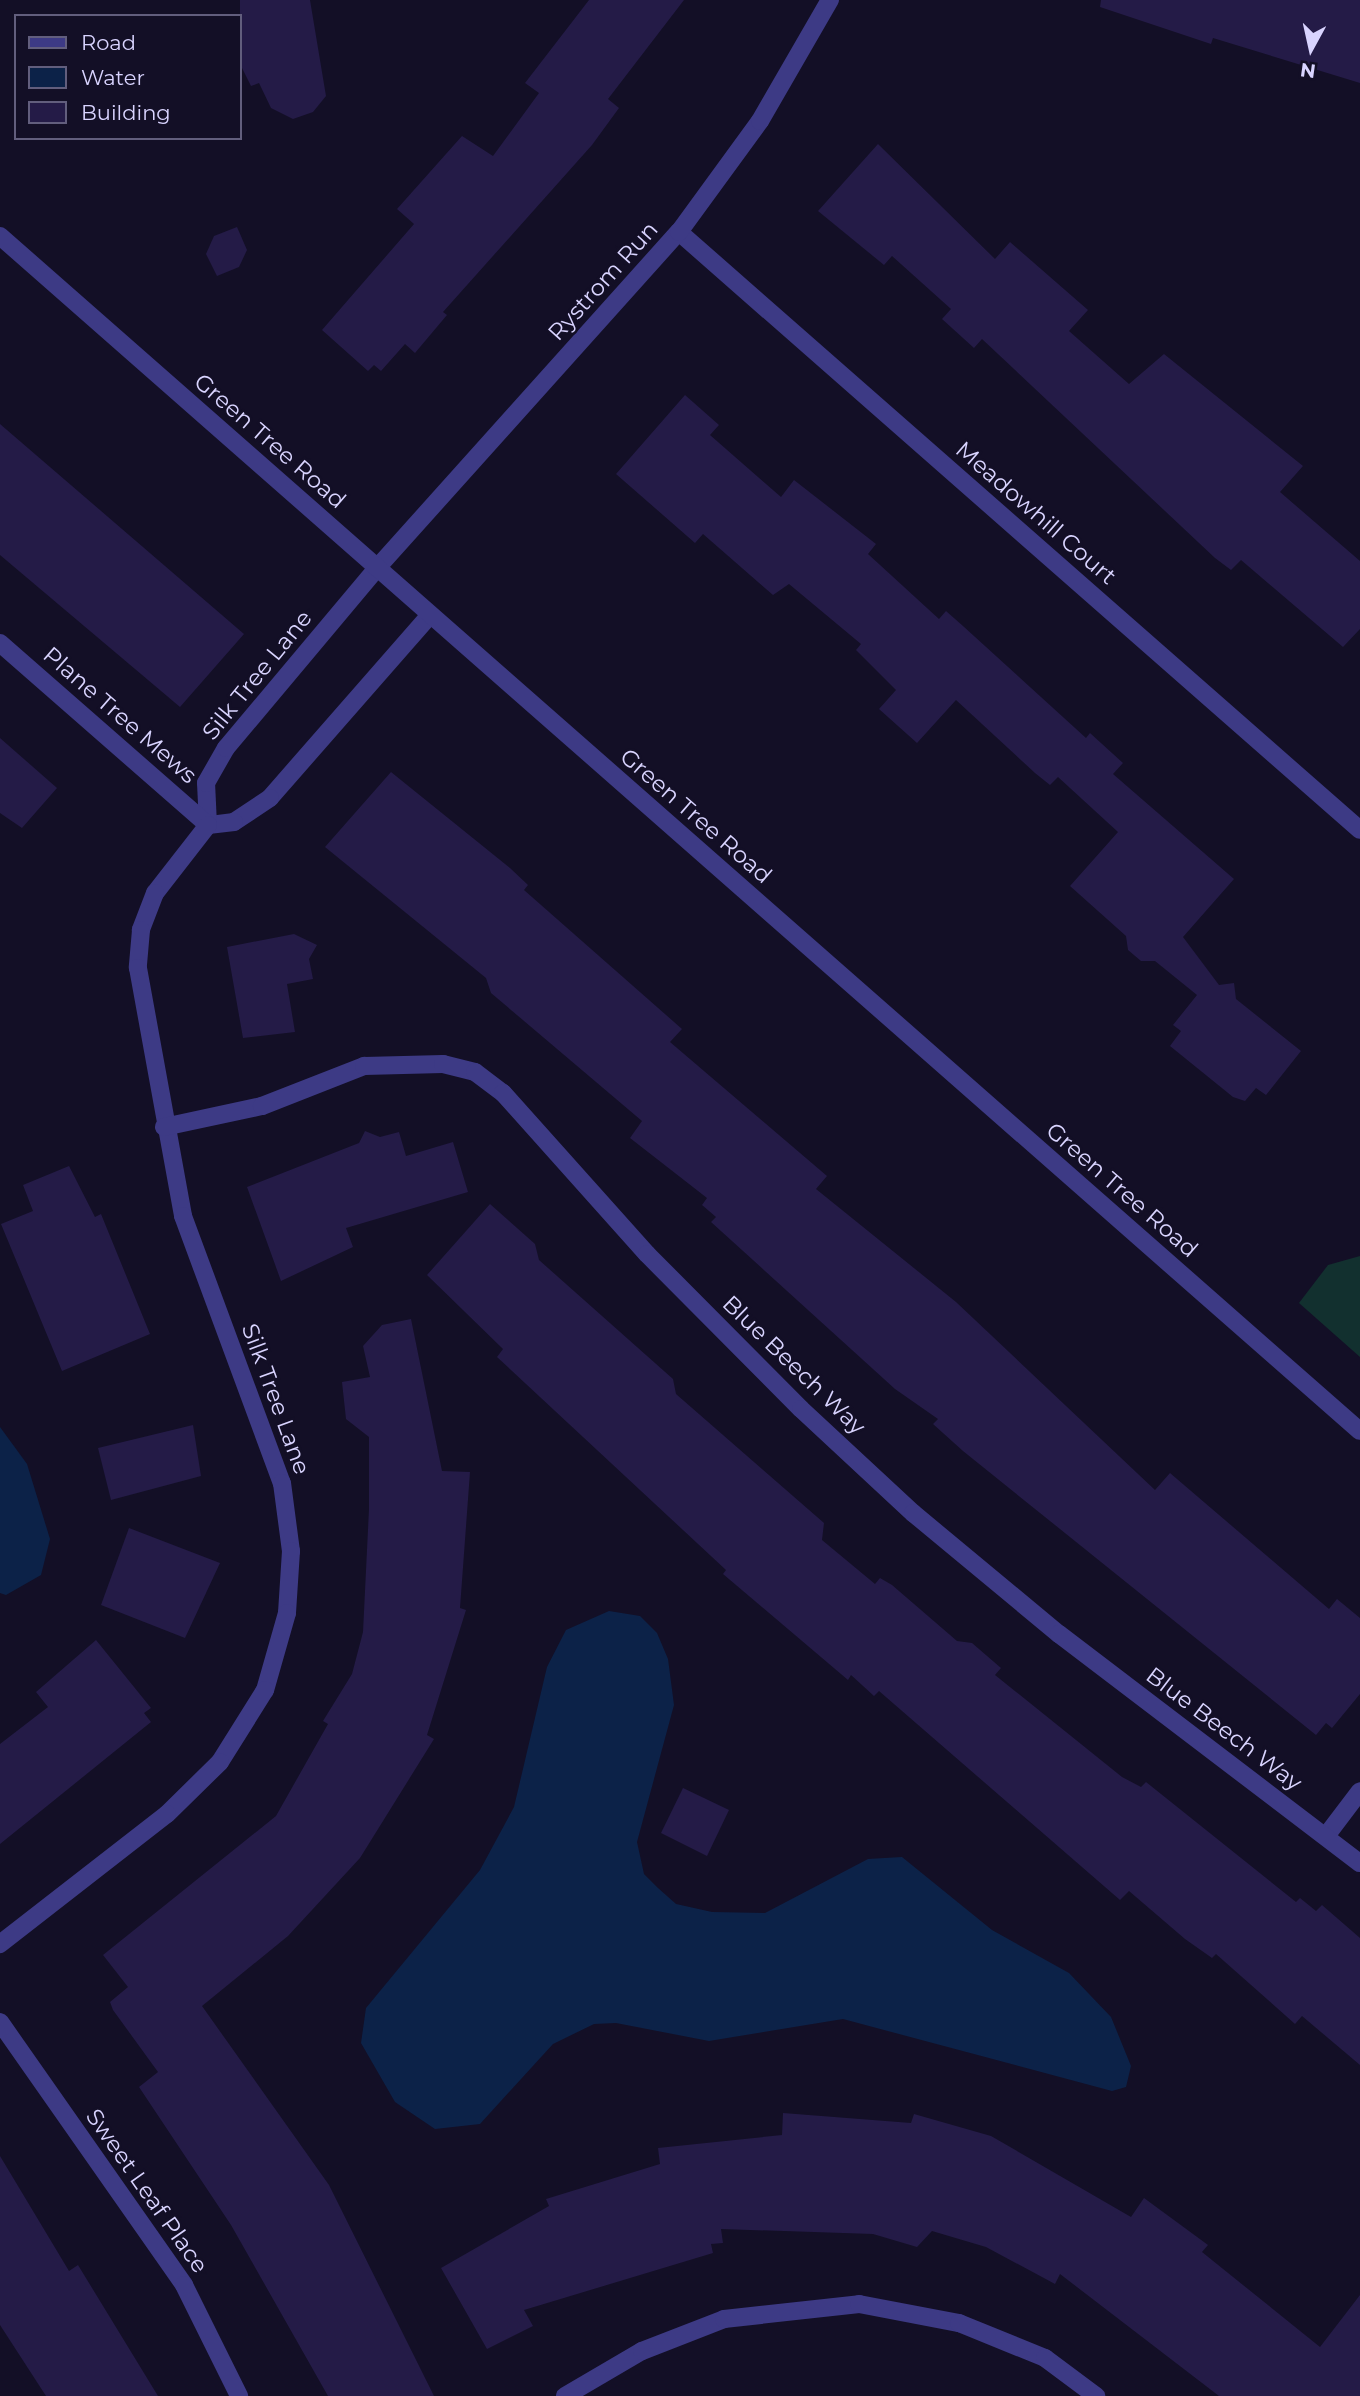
<!DOCTYPE html>
<html>
<head>
<meta charset="utf-8">
<style>
  body { margin:0 }
  #map { position:relative; width:1360px; height:2396px; overflow:hidden; background:#130f26; font-family:Montserrat,sans-serif }
  div>[style] { position:absolute }
  .green>* { inset:0; background:#12302f }
  .water>* { inset:0; background:#0c2248 }
  .building>* { inset:0; background:#241b47 }
  .service>* { height:18px; margin:-9px; padding:0 9px; transform-origin:9px; border-radius:9px; background:#3d3a85 }
  .minor>* { height:18px; margin:-9px; padding:0 9px; transform-origin:9px; border-radius:9px; background:#3d3a85 }
  .tertiary>* { height:18px; margin:-9px; padding:0 9px; transform-origin:9px; border-radius:9px; background:#3d3a85 }
  span { translate:-50% -50%; white-space:nowrap; text-align:center; line-height:1.15; -webkit-text-stroke:5px #130f26; paint-order:stroke }
  .street-label { font-size:23px; color:#d9d4ff }
  .legend { position:absolute; left:14px; top:14px; width:228px; height:126px; box-sizing:border-box; background:#130f26; border:2px solid #625e7d; margin:0; padding:9px 12px; list-style:none; font-size:21px; color:#d9d4ff }
  .legend li { display:flex; align-items:center; gap:14px; height:35px }
  .legend b { width:35px; border:2px solid #625e7d }
  .north { position:absolute; left:1276px; top:14px; width:70px; height:70px; -webkit-text-stroke:5px #130f26; paint-order:stroke; rotate:188deg; font-size:19px; font-weight:700; line-height:28px; text-align:center; color:#d9d4ff }
  .north::after { content:''; display:block; margin:auto; width:24px; height:32px; background:#d9d4ff; clip-path:polygon(50% 0,100% 100%,50% 72%,0 100%) }
</style>
</head>
<body>
<div id="map">
  <div class="green">
    <div style="clip-path:polygon(1360px 1256px,1360px 1357px,1299px 1303px,1328px 1265px)"></div>
  </div>
  <div class="water">
    <div style="clip-path:polygon(0 1427px,27px 1464px,50px 1539px,41px 1575px,6px 1595px,0 1593px)"></div>
    <div style="clip-path:polygon(609px 1611px,640px 1616px,657px 1633px,668px 1659px,674px 1705px,637px 1842px,644px 1874px,658px 1888px,676px 1904px,712px 1912px,765px 1913px,868px 1859px,902px 1857px,992px 1930px,1069px 1973px,1111px 2017px,1131px 2066px,1126px 2087px,1112px 2091px,843px 2019px,709px 2041px,616px 2023px,594px 2024px,553px 2044px,480px 2124px,435px 2129px,395px 2102px,361px 2043px,366px 2008px,480px 1870px,514px 1807px,547px 1667px,566px 1630px)"></div>
  </div>
  <div class="building">
    <div style="clip-path:polygon(240px 0,310px 0,326px 96px,313px 112px,293px 119px,271px 108px,259px 83px,251px 86px,240px 64px)"></div>
    <div style="clip-path:polygon(589px 0,684px 0,608px 99px,619px 108px,592px 145px,443px 312px,447px 315px,415px 353px,405px 344px,381px 371px,374px 365px,368px 371px,322px 330px,414px 224px,397px 209px,462px 136px,493px 156px,539px 93px,525px 83px)"></div>
    <div style="clip-path:polygon(1101px 0,1360px 0,1360px 83px,1213px 38px,1211px 44px,1100px 7px)"></div>
    <div style="clip-path:polygon(878px 144px,995px 259px,1010px 242px,1088px 310px,1069px 331px,1129px 384px,1164px 354px,1303px 466px,1280px 492px,1360px 561px,1360px 629px,1343px 647px,1241px 560px,1231px 570px,1215px 558px,982px 339px,974px 348px,942px 319px,951px 309px,892px 256px,884px 265px,818px 211px)"></div>
    <div style="clip-path:polygon(237px 227px,247px 250px,239px 267px,217px 276px,206px 254px,214px 236px)"></div>
    <div style="clip-path:polygon(685px 395px,719px 425px,710px 435px,781px 497px,794px 480px,876px 544px,868px 554px,939px 619px,946px 611px,963px 626px,1086px 738px,1090px 733px,1123px 763px,1113px 774px,1234px 879px,1183px 937px,1219px 985px,1234px 983px,1236px 999px,1301px 1051px,1266px 1095px,1256px 1088px,1245px 1101px,1233px 1097px,1170px 1046px,1181px 1031px,1173px 1025px,1197px 995px,1155px 961px,1141px 961px,1128px 950px,1126px 936px,1070px 886px,1118px 832px,1058px 777px,1050px 785px,1035px 773px,956px 700px,917px 743px,879px 709px,896px 690px,856px 650px,861px 644px,789px 584px,773px 595px,703px 534px,695px 543px,616px 474px)"></div>
    <div style="clip-path:polygon(0 424px,244px 634px,180px 707px,0 555px)"></div>
    <div style="clip-path:polygon(0 738px,57px 788px,22px 828px,0 813px)"></div>
    <div style="clip-path:polygon(391px 772px,510px 868px,528px 885px,524px 890px,682px 1029px,670px 1042px,827px 1176px,816px 1189px,956px 1302px,1155px 1490px,1170px 1473px,1329px 1609px,1337px 1599px,1360px 1618px,1360px 1694px,1332px 1728px,1326px 1723px,1316px 1735px,963px 1451px,933px 1424px,938px 1419px,895px 1389px,711px 1222px,716px 1217px,702px 1205px,707px 1198px,630px 1138px,642px 1121px,491px 993px,486px 978px,325px 847px)"></div>
    <div style="clip-path:polygon(294px 934px,317px 945px,309px 959px,313px 979px,287px 984px,295px 1032px,243px 1038px,227px 947px)"></div>
    <div style="clip-path:polygon(365px 1131px,380px 1137px,399px 1132px,406px 1156px,453px 1142px,468px 1192px,346px 1228px,353px 1247px,281px 1281px,247px 1187px,359px 1143px)"></div>
    <div style="clip-path:polygon(69px 1166px,95px 1217px,101px 1214px,150px 1334px,62px 1371px,1px 1224px,33px 1211px,23px 1185px)"></div>
    <div style="clip-path:polygon(490px 1204px,535px 1244px,539px 1260px,673px 1379px,676px 1394px,824px 1523px,822px 1540px,875px 1584px,880px 1578px,892px 1585px,957px 1641px,972px 1643px,1001px 1668px,995px 1675px,1122px 1777px,1141px 1787px,1146px 1782px,1296px 1902px,1300px 1898px,1316px 1911px,1322px 1905px,1360px 1938px,1360px 2065px,1302px 2016px,1295px 2024px,1216px 1954px,1212px 1958px,1185px 1939px,1129px 1891px,1120px 1900px,879px 1691px,874px 1696px,851px 1675px,848px 1680px,723px 1574px,726px 1570px,497px 1357px,503px 1349px,427px 1275px)"></div>
    <div style="clip-path:polygon(411px 1319px,442px 1471px,470px 1472px,460px 1608px,466px 1610px,427px 1735px,434px 1739px,360px 1858px,288px 1936px,202px 2006px,329px 2185px,434px 2396px,328px 2396px,231px 2225px,139px 2087px,158px 2072px,113px 2010px,110px 2002px,128px 1987px,103px 1955px,276px 1816px,328px 1724px,323px 1721px,352px 1674px,363px 1632px,369px 1509px,369px 1437px,346px 1419px,342px 1382px,370px 1377px,363px 1346px,382px 1325px)"></div>
    <div style="clip-path:polygon(193px 1425px,201px 1476px,111px 1500px,98px 1448px)"></div>
    <div style="clip-path:polygon(129px 1528px,220px 1563px,185px 1638px,101px 1605px)"></div>
    <div style="clip-path:polygon(96px 1640px,151px 1708px,144px 1713px,151px 1722px,0 1844px,0 1744px,48px 1707px,36px 1692px)"></div>
    <div style="clip-path:polygon(683px 1788px,729px 1810px,707px 1856px,661px 1833px)"></div>
    <div style="clip-path:polygon(783px 2113px,911px 2123px,914px 2114px,991px 2136px,1131px 2217px,1144px 2198px,1208px 2245px,1202px 2252px,1320px 2347px,1360px 2295px,1360px 2396px,1219px 2396px,1060px 2274px,1055px 2284px,986px 2247px,932px 2231px,917px 2247px,873px 2234px,721px 2229px,723px 2243px,711px 2244px,713px 2253px,524px 2310px,533px 2326px,487px 2349px,441px 2268px,549px 2206px,546px 2199px,660px 2164px,658px 2148px,782px 2135px)"></div>
    <div style="clip-path:polygon(0 2156px,69px 2271px,78px 2265px,158px 2396px,46px 2396px,0 2325px)"></div>
  </div>
  <div class="service">
    <div style="left:1326px;top:1836px;width:56px;rotate:-52.9deg"></div>
  </div>
  <div class="minor">
    <div style="left:679px;top:232px;width:906px;rotate:41.29deg"></div>
    <div style="left:430px;top:615px;width:243px;rotate:131.2deg"></div>
    <div style="left:270px;top:798px;width:43px;rotate:146.3deg"></div>
    <div style="left:234px;top:822px;width:26px;rotate:173deg"></div>
    <div style="left:208px;top:825px;width:42px;rotate:-92.7deg"></div>
    <div style="left:206px;top:783px;width:40px;rotate:-60.3deg"></div>
    <div style="left:226px;top:748px;width:235px;rotate:-50deg"></div>
    <div style="left:377px;top:568px;width:452px;rotate:-48.1deg"></div>
    <div style="left:679px;top:232px;width:137px;rotate:-53.9deg"></div>
    <div style="left:760px;top:121px;width:140px;rotate:-60deg"></div>
    <div style="left:0;top:643px;width:276px;rotate:41.2deg"></div>
    <div style="left:208px;top:825px;width:86px;rotate:127.9deg"></div>
    <div style="left:155px;top:893px;width:40px;rotate:111deg"></div>
    <div style="left:141px;top:930px;width:38px;rotate:95deg"></div>
    <div style="left:138px;top:968px;width:252px;rotate:79.7deg"></div>
    <div style="left:183px;top:1216px;width:285px;rotate:69.7deg"></div>
    <div style="left:282px;top:1483px;width:69px;rotate:82.5deg"></div>
    <div style="left:291px;top:1551px;width:62px;rotate:93.7deg"></div>
    <div style="left:287px;top:1613px;width:80px;rotate:105.9deg"></div>
    <div style="left:265px;top:1690px;width:85px;rotate:122deg"></div>
    <div style="left:220px;top:1762px;width:74px;rotate:135.5deg"></div>
    <div style="left:167px;top:1814px;width:212px;rotate:142.1deg"></div>
    <div style="left:164px;top:1127px;width:100px;rotate:-12.1deg"></div>
    <div style="left:262px;top:1106px;width:110px;rotate:-21.4deg"></div>
    <div style="left:364px;top:1066px;width:79px;rotate:-1.5deg"></div>
    <div style="left:443px;top:1064px;width:33px;rotate:14deg"></div>
    <div style="left:475px;top:1072px;width:35px;rotate:37deg"></div>
    <div style="left:503px;top:1093px;width:216px;rotate:48.2deg"></div>
    <div style="left:647px;top:1254px;width:218px;rotate:45.2deg"></div>
    <div style="left:801px;top:1409px;width:153px;rotate:42.9deg"></div>
    <div style="left:913px;top:1513px;width:190px;rotate:39.7deg"></div>
    <div style="left:1059px;top:1634px;width:378px;rotate:37.3deg"></div>
    <div style="left:0;top:2022px;width:321px;rotate:55deg"></div>
    <div style="left:184px;top:2285px;width:124px;rotate:63.6deg"></div>
    <div style="left:565px;top:2396px;width:89px;rotate:-30.3deg"></div>
    <div style="left:642px;top:2351px;width:88px;rotate:-21.3deg"></div>
    <div style="left:724px;top:2319px;width:136px;rotate:-6.3deg"></div>
    <div style="left:859px;top:2304px;width:102px;rotate:10.8deg"></div>
    <div style="left:959px;top:2323px;width:93px;rotate:22.1deg"></div>
    <div style="left:1045px;top:2358px;width:64px;rotate:36.7deg"></div>
  </div>
  <div class="tertiary">
    <div style="left:0;top:236px;width:1810px;rotate:41.31deg"></div>
  </div>
  <div class="street-label">
    <span style="left:603px;top:281px;rotate:-48deg">Rystrom Run</span>
    <span style="left:270px;top:441px;rotate:41deg">Green Tree Road</span>
    <span style="left:1036px;top:513px;rotate:41deg">Meadowhill Court</span>
    <span style="left:257px;top:675px;rotate:-51deg">Silk Tree Lane</span>
    <span style="left:120px;top:715px;rotate:41deg">Plane Tree Mews</span>
    <span style="left:696px;top:816px;rotate:41deg">Green Tree Road</span>
    <span style="left:1122px;top:1190px;rotate:41deg">Green Tree Road</span>
    <span style="left:794px;top:1365px;rotate:44deg">Blue Beech Way</span>
    <span style="left:276px;top:1399px;rotate:70deg">Silk Tree Lane</span>
    <span style="left:1224px;top:1729px;rotate:37deg">Blue Beech Way</span>
    <span style="left:147px;top:2191px;rotate:55deg">Sweet Leaf Place</span>
  </div>
  <ul class="legend">
  <li><b style="height:9px;background:#3d3a85"></b>Road</li>
  <li><b style="height:19px;background:#0c2248"></b>Water</li>
  <li><b style="height:19px;background:#241b47"></b>Building</li>
  </ul>
  <div class="north">N</div>
</div>
</body>
</html>
